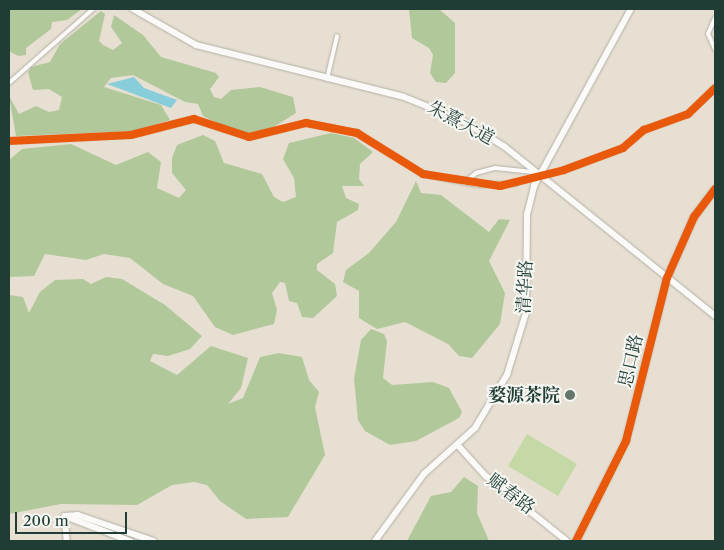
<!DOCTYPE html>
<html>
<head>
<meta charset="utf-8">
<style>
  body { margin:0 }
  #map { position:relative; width:724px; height:550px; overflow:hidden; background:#e7dfd1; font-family:"Libre Caslon Text","Noto Serif SC",serif }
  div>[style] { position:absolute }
  .green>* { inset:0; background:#c4d9a5 }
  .forest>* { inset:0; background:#b1c89b }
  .water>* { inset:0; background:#88cdda }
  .street-tunnel>* { height:4px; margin-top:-2px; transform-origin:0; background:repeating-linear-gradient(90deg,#bfbfb2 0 4px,transparent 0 6px) }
  .roads { filter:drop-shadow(0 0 1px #b2b0a7) drop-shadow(0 0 1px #b2b0a7) }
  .street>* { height:4px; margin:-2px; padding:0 2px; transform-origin:2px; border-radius:2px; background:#fbfaf8 }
  .secondary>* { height:5.5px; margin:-2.75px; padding:0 2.75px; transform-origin:2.75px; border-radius:2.75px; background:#fbfaf8 }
  .primary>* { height:6px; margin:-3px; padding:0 3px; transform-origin:3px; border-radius:3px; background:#fbfaf8 }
  .cycleway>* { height:8px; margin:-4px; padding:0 4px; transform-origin:4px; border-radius:4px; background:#e8590c }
  .dots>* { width:14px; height:14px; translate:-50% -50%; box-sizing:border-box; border:2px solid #f6f6f2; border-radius:50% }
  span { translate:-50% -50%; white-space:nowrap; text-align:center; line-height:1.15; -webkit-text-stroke:4px #f6f6f2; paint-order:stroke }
  .street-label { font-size:18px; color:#1f3d34 }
  .poi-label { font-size:18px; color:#1f3d34; font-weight:700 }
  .right { translate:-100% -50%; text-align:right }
  .frame { position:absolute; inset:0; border:10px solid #1f3d34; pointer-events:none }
  .scale { position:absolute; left:15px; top:512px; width:112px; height:22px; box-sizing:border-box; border:2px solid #1f3d34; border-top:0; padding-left:6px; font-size:15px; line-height:18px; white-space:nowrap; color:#1f3d34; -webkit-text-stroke:4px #f6f6f2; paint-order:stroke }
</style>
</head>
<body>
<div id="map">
  <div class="green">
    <div style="clip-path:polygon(527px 434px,577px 464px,558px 496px,508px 466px)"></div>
  </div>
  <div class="forest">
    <div style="clip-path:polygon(9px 9px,82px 9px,67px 20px,52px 22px,51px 29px,26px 48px,26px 55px,18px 56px,9px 51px)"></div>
    <div style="clip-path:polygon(409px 9px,439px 9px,455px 23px,455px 73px,446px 83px,436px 82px,430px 73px,433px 55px,429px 48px,412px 38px)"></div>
    <div style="clip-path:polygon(101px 11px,105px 14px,99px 41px,103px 45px,113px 50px,122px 43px,111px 27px,114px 15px,143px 35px,161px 57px,216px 73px,219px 77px,210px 89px,214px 97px,221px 99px,231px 90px,260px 87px,293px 97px,296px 113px,264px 133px,238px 133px,203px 116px,198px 104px,185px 102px,133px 75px,111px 78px,104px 87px,161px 105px,170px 120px,134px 131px,16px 136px,9px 96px,19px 114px,36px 106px,49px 112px,59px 110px,62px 97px,49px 89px,33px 90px,28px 72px,31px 67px,50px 62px,60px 44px)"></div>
    <div style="clip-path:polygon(331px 133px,354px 138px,373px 152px,360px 164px,359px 179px,364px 186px,342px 186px,346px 198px,359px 204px,358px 210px,337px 222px,333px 253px,317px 264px,317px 270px,335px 284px,337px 296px,313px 318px,302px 317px,297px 303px,289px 301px,285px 283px,280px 282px,272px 293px,277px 310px,274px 324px,233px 335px,215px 327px,193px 296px,163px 284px,130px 258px,104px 254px,86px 260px,45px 254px,34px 276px,9px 277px,9px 160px,22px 149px,71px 144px,116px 165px,148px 152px,161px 162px,157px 188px,179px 198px,186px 190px,172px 173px,172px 158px,177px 145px,203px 135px,215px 141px,224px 163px,262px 174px,274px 197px,283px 202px,296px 197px,294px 178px,283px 159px,289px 143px)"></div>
    <div style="clip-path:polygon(416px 181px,421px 193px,441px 195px,489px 232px,499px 219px,510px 220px,489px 261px,505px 293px,500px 324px,472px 358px,459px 356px,448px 344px,405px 322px,377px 329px,359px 318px,359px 291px,343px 282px,346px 270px,369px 253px,396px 222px)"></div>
    <div style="clip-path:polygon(106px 277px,122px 279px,165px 305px,202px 336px,190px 349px,168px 356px,153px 354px,150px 361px,177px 375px,211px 346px,248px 358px,241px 388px,228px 404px,243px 398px,260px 357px,279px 353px,302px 357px,309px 380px,319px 392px,315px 407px,325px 455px,288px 517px,246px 519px,220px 501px,207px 485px,194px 482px,172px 485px,137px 505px,61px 504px,9px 514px,9px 295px,23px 297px,29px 313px,40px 292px,55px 280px,83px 279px,91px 284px)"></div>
    <div style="clip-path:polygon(371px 329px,384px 334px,387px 341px,383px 378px,392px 385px,433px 382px,449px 388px,462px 412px,459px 418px,416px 441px,390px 445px,365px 431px,358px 420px,354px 379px,361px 340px)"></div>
    <div style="clip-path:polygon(464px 477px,478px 486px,477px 513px,489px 541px,407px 541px,431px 496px,451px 492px)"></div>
  </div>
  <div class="water">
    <div style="clip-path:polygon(134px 77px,144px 88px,177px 100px,171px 108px,107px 84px)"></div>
  </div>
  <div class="street-tunnel">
    <div style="left:516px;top:184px;width:50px;rotate:-16.3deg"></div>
  </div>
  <div class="roads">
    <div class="street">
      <div style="left:715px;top:18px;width:17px;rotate:114deg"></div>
      <div style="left:708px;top:34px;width:17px;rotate:65deg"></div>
      <div style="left:327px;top:79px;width:44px;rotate:-76.9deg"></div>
      <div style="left:9px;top:83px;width:112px;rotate:-41.4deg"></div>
      <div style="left:9px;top:141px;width:122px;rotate:-2.8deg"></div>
      <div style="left:131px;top:135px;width:65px;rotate:-14.3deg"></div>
      <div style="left:194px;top:119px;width:58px;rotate:18.1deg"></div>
      <div style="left:249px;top:137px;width:59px;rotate:-13.8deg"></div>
      <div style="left:306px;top:123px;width:52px;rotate:11.1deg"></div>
      <div style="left:357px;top:133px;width:78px;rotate:31.8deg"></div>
      <div style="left:423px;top:174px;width:56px;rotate:11.3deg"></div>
      <div style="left:478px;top:185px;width:38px;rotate:-2deg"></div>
      <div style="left:564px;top:170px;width:63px;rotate:-20.4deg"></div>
      <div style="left:623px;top:148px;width:28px;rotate:-41deg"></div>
      <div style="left:644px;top:130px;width:47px;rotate:-20deg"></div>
      <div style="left:688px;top:114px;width:37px;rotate:-44deg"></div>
      <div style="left:464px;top:183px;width:16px;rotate:-40deg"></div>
      <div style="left:476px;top:173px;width:20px;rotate:-15deg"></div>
      <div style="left:495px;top:168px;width:38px;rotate:6deg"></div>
    </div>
    <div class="secondary">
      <div style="left:458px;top:445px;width:42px;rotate:47.9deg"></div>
      <div style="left:486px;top:476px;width:104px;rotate:38.7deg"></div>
      <div style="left:65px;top:516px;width:13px;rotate:-4deg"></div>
      <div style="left:78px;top:515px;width:80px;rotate:18.9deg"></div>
      <div style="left:65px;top:516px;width:70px;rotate:21deg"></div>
      <div style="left:65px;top:516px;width:25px;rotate:85deg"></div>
      <div style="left:375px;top:541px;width:83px;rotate:-53.8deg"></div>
      <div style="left:424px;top:474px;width:69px;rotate:-42deg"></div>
      <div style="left:475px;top:428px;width:62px;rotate:-58.9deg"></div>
      <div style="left:507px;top:375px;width:65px;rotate:-73deg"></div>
      <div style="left:526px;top:313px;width:98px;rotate:-89.4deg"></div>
      <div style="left:527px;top:215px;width:30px;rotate:-76deg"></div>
      <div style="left:534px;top:186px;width:202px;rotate:-61.3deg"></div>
      <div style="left:576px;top:541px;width:112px;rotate:-63.4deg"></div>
      <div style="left:626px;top:441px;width:168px;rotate:-75.9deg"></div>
      <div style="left:667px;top:278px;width:67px;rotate:-66.1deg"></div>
      <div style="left:694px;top:217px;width:35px;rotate:-53deg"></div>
    </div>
    <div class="primary">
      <div style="left:133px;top:9px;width:73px;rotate:29.7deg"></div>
      <div style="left:196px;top:45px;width:214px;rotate:14deg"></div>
      <div style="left:404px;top:97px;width:64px;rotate:22.1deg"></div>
      <div style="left:463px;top:121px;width:49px;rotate:31.8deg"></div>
      <div style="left:505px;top:147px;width:270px;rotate:38.8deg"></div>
    </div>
  </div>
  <div class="cycleway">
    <div style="left:9px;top:141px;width:122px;rotate:-2.8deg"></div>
    <div style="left:131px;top:135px;width:65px;rotate:-14.3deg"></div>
    <div style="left:194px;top:119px;width:58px;rotate:18.1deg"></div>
    <div style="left:249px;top:137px;width:59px;rotate:-13.8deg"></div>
    <div style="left:306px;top:123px;width:52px;rotate:11.1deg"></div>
    <div style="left:357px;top:133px;width:78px;rotate:31.8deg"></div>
    <div style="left:423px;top:174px;width:78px;rotate:8.9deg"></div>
    <div style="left:500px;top:186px;width:66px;rotate:-14deg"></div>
    <div style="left:564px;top:170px;width:63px;rotate:-20.4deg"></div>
    <div style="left:623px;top:148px;width:28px;rotate:-41deg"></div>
    <div style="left:644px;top:130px;width:47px;rotate:-20deg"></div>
    <div style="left:688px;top:114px;width:37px;rotate:-44deg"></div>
    <div style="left:576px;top:541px;width:112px;rotate:-63.4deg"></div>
    <div style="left:626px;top:441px;width:168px;rotate:-75.9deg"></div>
    <div style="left:667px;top:278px;width:67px;rotate:-66.1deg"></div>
    <div style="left:694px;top:217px;width:35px;rotate:-53deg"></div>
  </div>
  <div class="dots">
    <div style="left:570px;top:395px;background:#65766b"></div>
  </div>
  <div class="street-label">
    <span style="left:461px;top:123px;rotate:28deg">朱熹大道</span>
    <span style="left:525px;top:287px;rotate:-87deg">清华路</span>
    <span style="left:631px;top:361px;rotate:-77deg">思口路</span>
    <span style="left:511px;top:494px;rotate:37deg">赋春路</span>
  </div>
  <div class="poi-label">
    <span class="right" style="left:560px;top:395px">婺源茶院</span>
  </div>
  <div class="frame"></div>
  <div class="scale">200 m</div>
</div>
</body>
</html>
